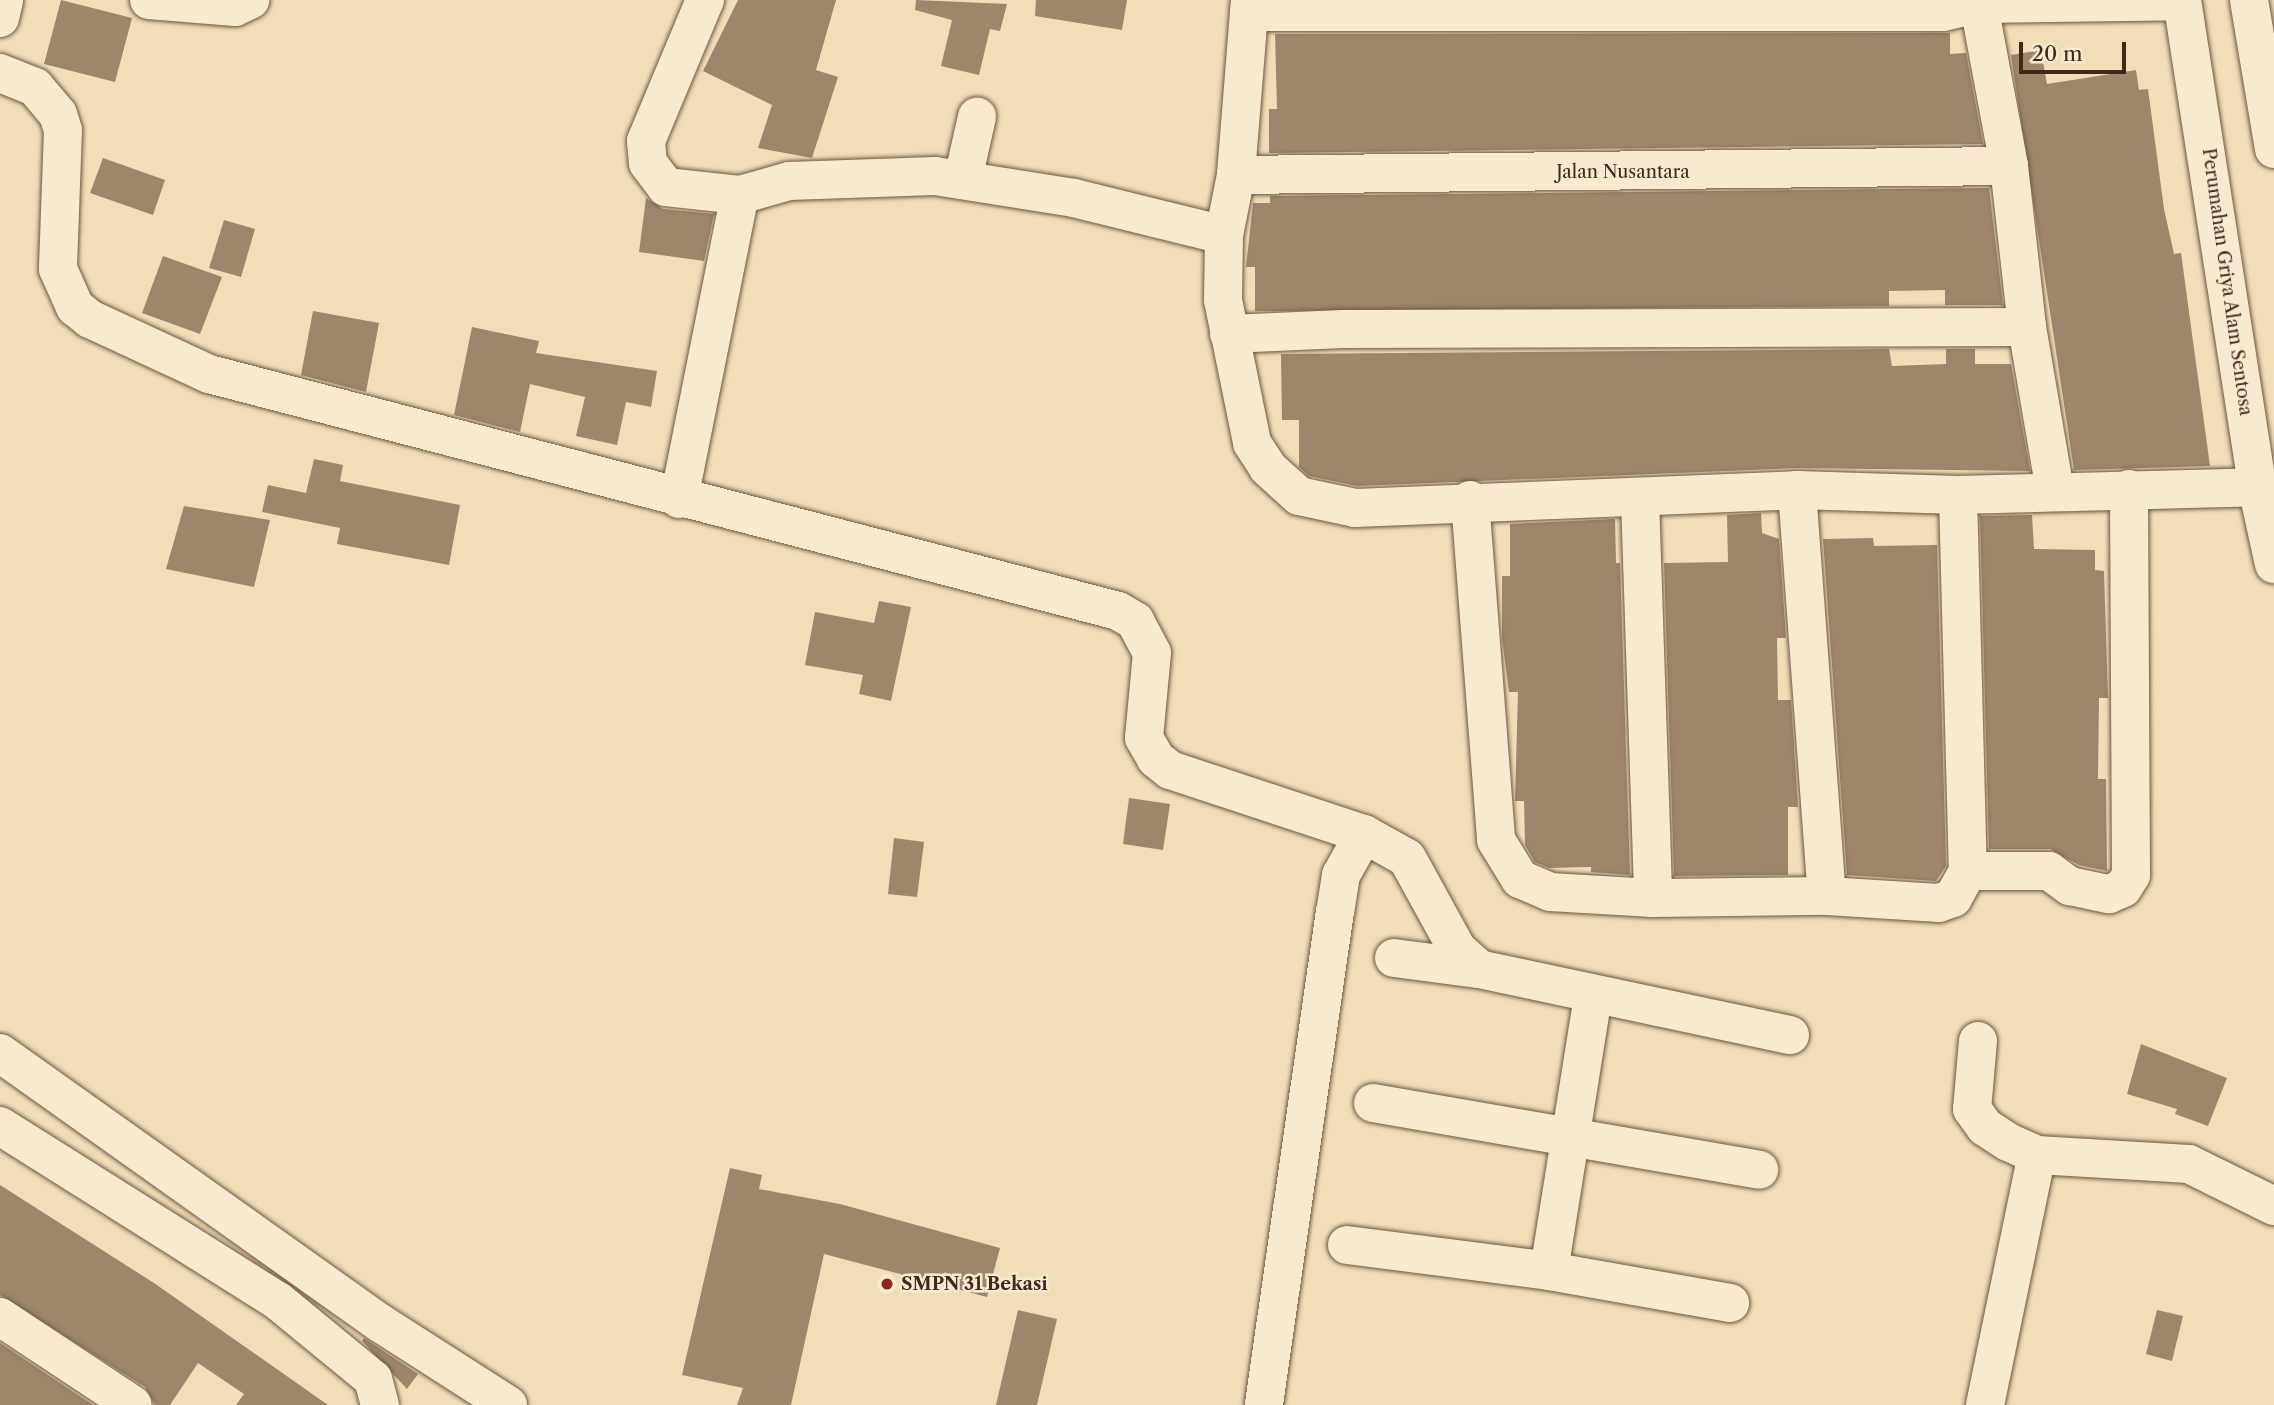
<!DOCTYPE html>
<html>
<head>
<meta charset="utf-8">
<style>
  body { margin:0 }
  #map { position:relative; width:2274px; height:1405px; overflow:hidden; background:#f1deb6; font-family:"Libre Caslon Text",serif }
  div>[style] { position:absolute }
  .building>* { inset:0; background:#9d866c }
  .roads { filter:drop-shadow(0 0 2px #6e5542) drop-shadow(0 0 2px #6e5542) }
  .minor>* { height:38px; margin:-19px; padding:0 19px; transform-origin:19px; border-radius:19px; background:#f6ead0 }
  .dots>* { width:19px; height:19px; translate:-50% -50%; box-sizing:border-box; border:4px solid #f6ead0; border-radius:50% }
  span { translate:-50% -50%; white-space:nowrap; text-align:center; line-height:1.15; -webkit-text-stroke:5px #f6ead0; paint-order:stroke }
  .street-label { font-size:18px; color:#43271b }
  .poi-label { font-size:18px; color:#43271b; font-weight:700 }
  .left { translate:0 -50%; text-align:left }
  .scale { position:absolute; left:2019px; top:42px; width:107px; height:32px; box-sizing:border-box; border:4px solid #43271b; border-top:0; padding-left:9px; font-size:21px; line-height:24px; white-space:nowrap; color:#43271b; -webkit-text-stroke:5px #f6ead0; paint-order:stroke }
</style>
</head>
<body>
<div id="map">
  <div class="building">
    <div style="clip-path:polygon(61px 0,132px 18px,115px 82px,44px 64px)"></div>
    <div style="clip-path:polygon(738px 0,836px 0,816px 70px,838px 77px,812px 158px,758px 148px,772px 105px,703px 71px)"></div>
    <div style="clip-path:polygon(916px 0,1007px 4px,1000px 31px,990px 29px,979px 75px,941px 66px,952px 20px,915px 10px)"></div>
    <div style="clip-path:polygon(1036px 0,1127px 0,1122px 30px,1035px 16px)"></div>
    <div style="clip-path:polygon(1950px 33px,1950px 54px,1966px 53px,1983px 144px,1269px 153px,1269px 109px,1277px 109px,1275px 34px)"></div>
    <div style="clip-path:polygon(2041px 50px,2047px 84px,2136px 70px,2139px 90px,2148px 89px,2164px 209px,2174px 254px,2181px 253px,2210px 466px,2074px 470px,2011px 55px)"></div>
    <div style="clip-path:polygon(103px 158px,165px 180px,153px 215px,90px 193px)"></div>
    <div style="clip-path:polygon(1989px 188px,2003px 305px,1945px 305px,1945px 290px,1889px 291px,1889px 306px,1255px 311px,1255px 267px,1246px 267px,1253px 203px,1270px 203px,1270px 196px)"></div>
    <div style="clip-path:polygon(646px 198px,663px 209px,714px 214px,704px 261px,639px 252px)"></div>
    <div style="clip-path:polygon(224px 220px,255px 229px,241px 277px,209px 268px)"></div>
    <div style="clip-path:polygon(163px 256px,222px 277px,200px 334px,142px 313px)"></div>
    <div style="clip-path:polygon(313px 311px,379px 323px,366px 392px,301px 375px)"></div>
    <div style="clip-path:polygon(472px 327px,539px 341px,536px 353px,657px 371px,651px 407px,626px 402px,617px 445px,576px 436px,585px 397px,530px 384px,520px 432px,454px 415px)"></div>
    <div style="clip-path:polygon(1889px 349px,1892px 366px,1946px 364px,1946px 349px,1975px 349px,1975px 364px,2011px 364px,2030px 471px,1796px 468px,1357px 486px,1309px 476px,1299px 467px,1299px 420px,1282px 420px,1281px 354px)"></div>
    <div style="clip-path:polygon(314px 459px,343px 465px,340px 481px,460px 505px,449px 565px,337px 544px,340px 528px,262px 512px,268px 485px,306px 493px)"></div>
    <div style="clip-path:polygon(184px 506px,270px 520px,254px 587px,166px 569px)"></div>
    <div style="clip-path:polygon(1761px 513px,1762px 533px,1779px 539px,1786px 638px,1777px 638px,1778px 700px,1791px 700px,1798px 807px,1788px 807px,1788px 875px,1674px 876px,1664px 563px,1728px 562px,1727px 515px)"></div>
    <div style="clip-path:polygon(2032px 515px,2034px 549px,2095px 550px,2095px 570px,2104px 571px,2108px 698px,2099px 698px,2098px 779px,2106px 779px,2107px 871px,2079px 865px,2050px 849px,1989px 849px,1980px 516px)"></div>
    <div style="clip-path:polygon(1615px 519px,1616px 563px,1620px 563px,1630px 875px,1591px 872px,1591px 867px,1549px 868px,1535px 862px,1525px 845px,1524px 801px,1515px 801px,1518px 692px,1509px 692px,1502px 638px,1502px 576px,1510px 576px,1510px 524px)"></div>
    <div style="clip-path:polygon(1873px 538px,1874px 546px,1937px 545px,1946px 866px,1936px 881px,1847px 875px,1823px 539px)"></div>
    <div style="clip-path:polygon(879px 601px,911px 607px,891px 701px,859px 694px,863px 675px,805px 665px,815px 612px,874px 623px)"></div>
    <div style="clip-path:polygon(1129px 798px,1170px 804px,1163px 850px,1123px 844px)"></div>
    <div style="clip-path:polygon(894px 838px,924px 842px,917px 897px,888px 894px)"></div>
    <div style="clip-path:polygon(2141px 1044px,2227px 1078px,2208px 1126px,2175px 1114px,2177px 1109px,2127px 1094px)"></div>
    <div style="clip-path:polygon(730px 1168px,762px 1175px,759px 1189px,840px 1204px,1000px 1248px,987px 1297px,824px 1254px,791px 1405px,737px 1405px,743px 1388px,682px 1375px)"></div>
    <div style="clip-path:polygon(0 1185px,154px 1283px,328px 1405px,236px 1405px,244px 1394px,198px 1363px,170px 1405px,155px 1405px,145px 1387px,0 1295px)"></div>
    <div style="clip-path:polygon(1018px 1310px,1057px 1319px,1037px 1405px,996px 1405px)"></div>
    <div style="clip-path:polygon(2157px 1310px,2183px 1316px,2172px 1361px,2146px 1354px)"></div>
    <div style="clip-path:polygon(364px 1338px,418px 1374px,407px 1389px,362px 1341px)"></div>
    <div style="clip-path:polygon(0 1343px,93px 1405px,0 1405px)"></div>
  </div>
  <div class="roads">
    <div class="minor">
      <div style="left:149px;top:0;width:86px;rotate:4.7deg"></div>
      <div style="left:235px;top:7px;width:17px;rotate:-25deg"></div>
      <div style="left:705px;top:0;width:153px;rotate:112.7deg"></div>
      <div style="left:646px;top:141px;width:22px;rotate:85deg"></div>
      <div style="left:648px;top:163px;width:30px;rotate:53deg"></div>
      <div style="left:666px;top:187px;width:74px;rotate:6.2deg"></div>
      <div style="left:740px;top:195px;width:51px;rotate:-15.9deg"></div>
      <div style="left:789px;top:181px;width:146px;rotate:-2deg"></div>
      <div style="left:935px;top:176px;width:141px;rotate:9deg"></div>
      <div style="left:1074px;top:198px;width:154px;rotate:13.9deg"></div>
      <div style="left:1250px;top:0;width:176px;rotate:94.6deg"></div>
      <div style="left:1236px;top:175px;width:61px;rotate:101.3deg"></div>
      <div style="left:1224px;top:235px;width:65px;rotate:90.9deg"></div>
      <div style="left:1223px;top:300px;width:146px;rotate:78.5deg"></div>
      <div style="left:1252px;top:443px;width:30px;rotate:57deg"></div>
      <div style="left:1268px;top:468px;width:42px;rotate:42.1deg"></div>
      <div style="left:1299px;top:496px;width:57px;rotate:12.1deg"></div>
      <div style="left:1355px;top:508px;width:442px;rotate:-2.3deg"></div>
      <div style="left:1797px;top:490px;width:161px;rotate:1.8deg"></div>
      <div style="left:1958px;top:495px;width:299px;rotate:-1.5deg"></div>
      <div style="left:1978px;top:0;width:169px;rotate:79.4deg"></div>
      <div style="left:2009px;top:166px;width:162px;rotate:83.6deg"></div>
      <div style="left:2027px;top:327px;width:165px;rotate:80.3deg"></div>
      <div style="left:2182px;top:0;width:493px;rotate:81.2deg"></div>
      <div style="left:2257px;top:487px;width:79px;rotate:77.6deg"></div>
      <div style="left:2249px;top:0;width:151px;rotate:80.5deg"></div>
      <div style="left:1249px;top:12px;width:694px"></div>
      <div style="left:1943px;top:12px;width:36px;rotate:-13deg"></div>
      <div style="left:1978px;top:4px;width:204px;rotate:-0.8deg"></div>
      <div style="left:0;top:18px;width:18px;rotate:-77deg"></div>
      <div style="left:0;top:73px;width:38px;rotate:22deg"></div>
      <div style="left:35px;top:87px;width:35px;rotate:50deg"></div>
      <div style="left:58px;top:114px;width:17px;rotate:73deg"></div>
      <div style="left:63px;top:130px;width:139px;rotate:92.1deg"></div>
      <div style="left:58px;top:269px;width:42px;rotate:65.9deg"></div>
      <div style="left:75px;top:307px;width:19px;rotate:39deg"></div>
      <div style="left:90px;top:319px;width:131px;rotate:24.8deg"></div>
      <div style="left:209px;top:374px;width:939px;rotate:14.61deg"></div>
      <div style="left:1118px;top:611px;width:20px;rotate:30deg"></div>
      <div style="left:1135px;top:621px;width:36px;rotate:62deg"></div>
      <div style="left:1152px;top:653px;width:85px;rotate:95.4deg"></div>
      <div style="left:1144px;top:738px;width:24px;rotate:60deg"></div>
      <div style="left:1156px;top:759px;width:18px;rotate:38deg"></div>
      <div style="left:1170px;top:770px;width:204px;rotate:18.3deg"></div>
      <div style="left:1364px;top:834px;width:47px;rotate:119.3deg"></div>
      <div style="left:1341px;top:875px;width:36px;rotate:99deg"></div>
      <div style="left:1335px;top:911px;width:499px;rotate:98.2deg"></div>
      <div style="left:1236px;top:175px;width:773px;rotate:-0.67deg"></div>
      <div style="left:963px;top:179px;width:64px;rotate:-77.3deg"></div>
      <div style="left:1229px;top:334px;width:114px;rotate:-2.5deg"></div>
      <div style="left:1343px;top:329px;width:684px;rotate:-0.17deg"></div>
      <div style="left:1797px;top:490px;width:407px;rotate:85.8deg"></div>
      <div style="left:1958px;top:495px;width:376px;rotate:88.5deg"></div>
      <div style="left:679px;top:499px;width:310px;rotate:-78.7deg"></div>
      <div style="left:1640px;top:499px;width:399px;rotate:88.1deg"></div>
      <div style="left:1470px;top:500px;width:341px;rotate:85.6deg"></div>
      <div style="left:1496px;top:840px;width:46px;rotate:58.4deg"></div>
      <div style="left:1520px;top:879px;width:33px;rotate:23deg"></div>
      <div style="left:1550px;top:892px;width:103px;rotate:3.3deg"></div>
      <div style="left:1653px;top:898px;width:174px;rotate:-0.7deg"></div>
      <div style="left:1827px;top:896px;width:112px;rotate:3.6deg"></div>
      <div style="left:1939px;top:903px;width:15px;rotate:-20deg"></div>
      <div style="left:1953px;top:898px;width:31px;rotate:-61deg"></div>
      <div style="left:1968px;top:871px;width:81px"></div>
      <div style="left:2049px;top:871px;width:26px;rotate:36deg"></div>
      <div style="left:2070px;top:886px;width:40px;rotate:12deg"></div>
      <div style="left:2109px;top:894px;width:15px;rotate:-23deg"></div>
      <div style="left:2123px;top:888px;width:15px;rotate:-58deg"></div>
      <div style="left:2131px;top:875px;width:386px;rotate:-90.3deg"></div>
      <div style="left:1364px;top:834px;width:49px;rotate:29.2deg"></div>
      <div style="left:1407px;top:858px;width:104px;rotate:61.2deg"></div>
      <div style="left:1457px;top:949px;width:30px;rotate:42deg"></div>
      <div style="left:1479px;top:969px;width:318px;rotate:12deg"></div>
      <div style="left:1394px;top:958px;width:86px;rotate:7.4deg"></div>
      <div style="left:1593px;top:996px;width:278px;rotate:99.1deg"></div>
      <div style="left:1549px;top:1271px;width:184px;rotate:10deg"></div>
      <div style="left:1978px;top:1041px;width:68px;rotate:95deg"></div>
      <div style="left:1972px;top:1109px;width:22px;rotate:54deg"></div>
      <div style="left:1985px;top:1127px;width:27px;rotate:33deg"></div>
      <div style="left:2008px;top:1142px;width:32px;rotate:24deg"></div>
      <div style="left:2037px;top:1155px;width:152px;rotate:3.4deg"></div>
      <div style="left:2189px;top:1164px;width:95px;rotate:26.3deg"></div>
      <div style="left:0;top:1053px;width:466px;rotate:35.4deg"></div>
      <div style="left:380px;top:1323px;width:152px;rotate:32.6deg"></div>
      <div style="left:1373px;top:1103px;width:392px;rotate:9.8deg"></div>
      <div style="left:0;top:1126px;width:328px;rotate:32.2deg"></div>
      <div style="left:278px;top:1301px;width:123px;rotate:39.4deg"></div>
      <div style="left:373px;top:1379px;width:27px;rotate:75deg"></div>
      <div style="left:1347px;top:1245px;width:204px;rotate:7.3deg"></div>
      <div style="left:0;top:1317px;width:159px;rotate:33.5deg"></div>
      <div style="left:1985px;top:1405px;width:255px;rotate:-78.3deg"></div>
    </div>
  </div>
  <div class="dots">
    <div style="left:887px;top:1284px;background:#8f2418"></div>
  </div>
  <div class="street-label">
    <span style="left:1623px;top:172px">Jalan Nusantara</span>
    <span style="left:2227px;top:282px;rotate:82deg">Perumahan Griya Alam Sentosa</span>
  </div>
  <div class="poi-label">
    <span class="left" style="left:901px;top:1284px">SMPN 31 Bekasi</span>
  </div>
  <div class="scale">20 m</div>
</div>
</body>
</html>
